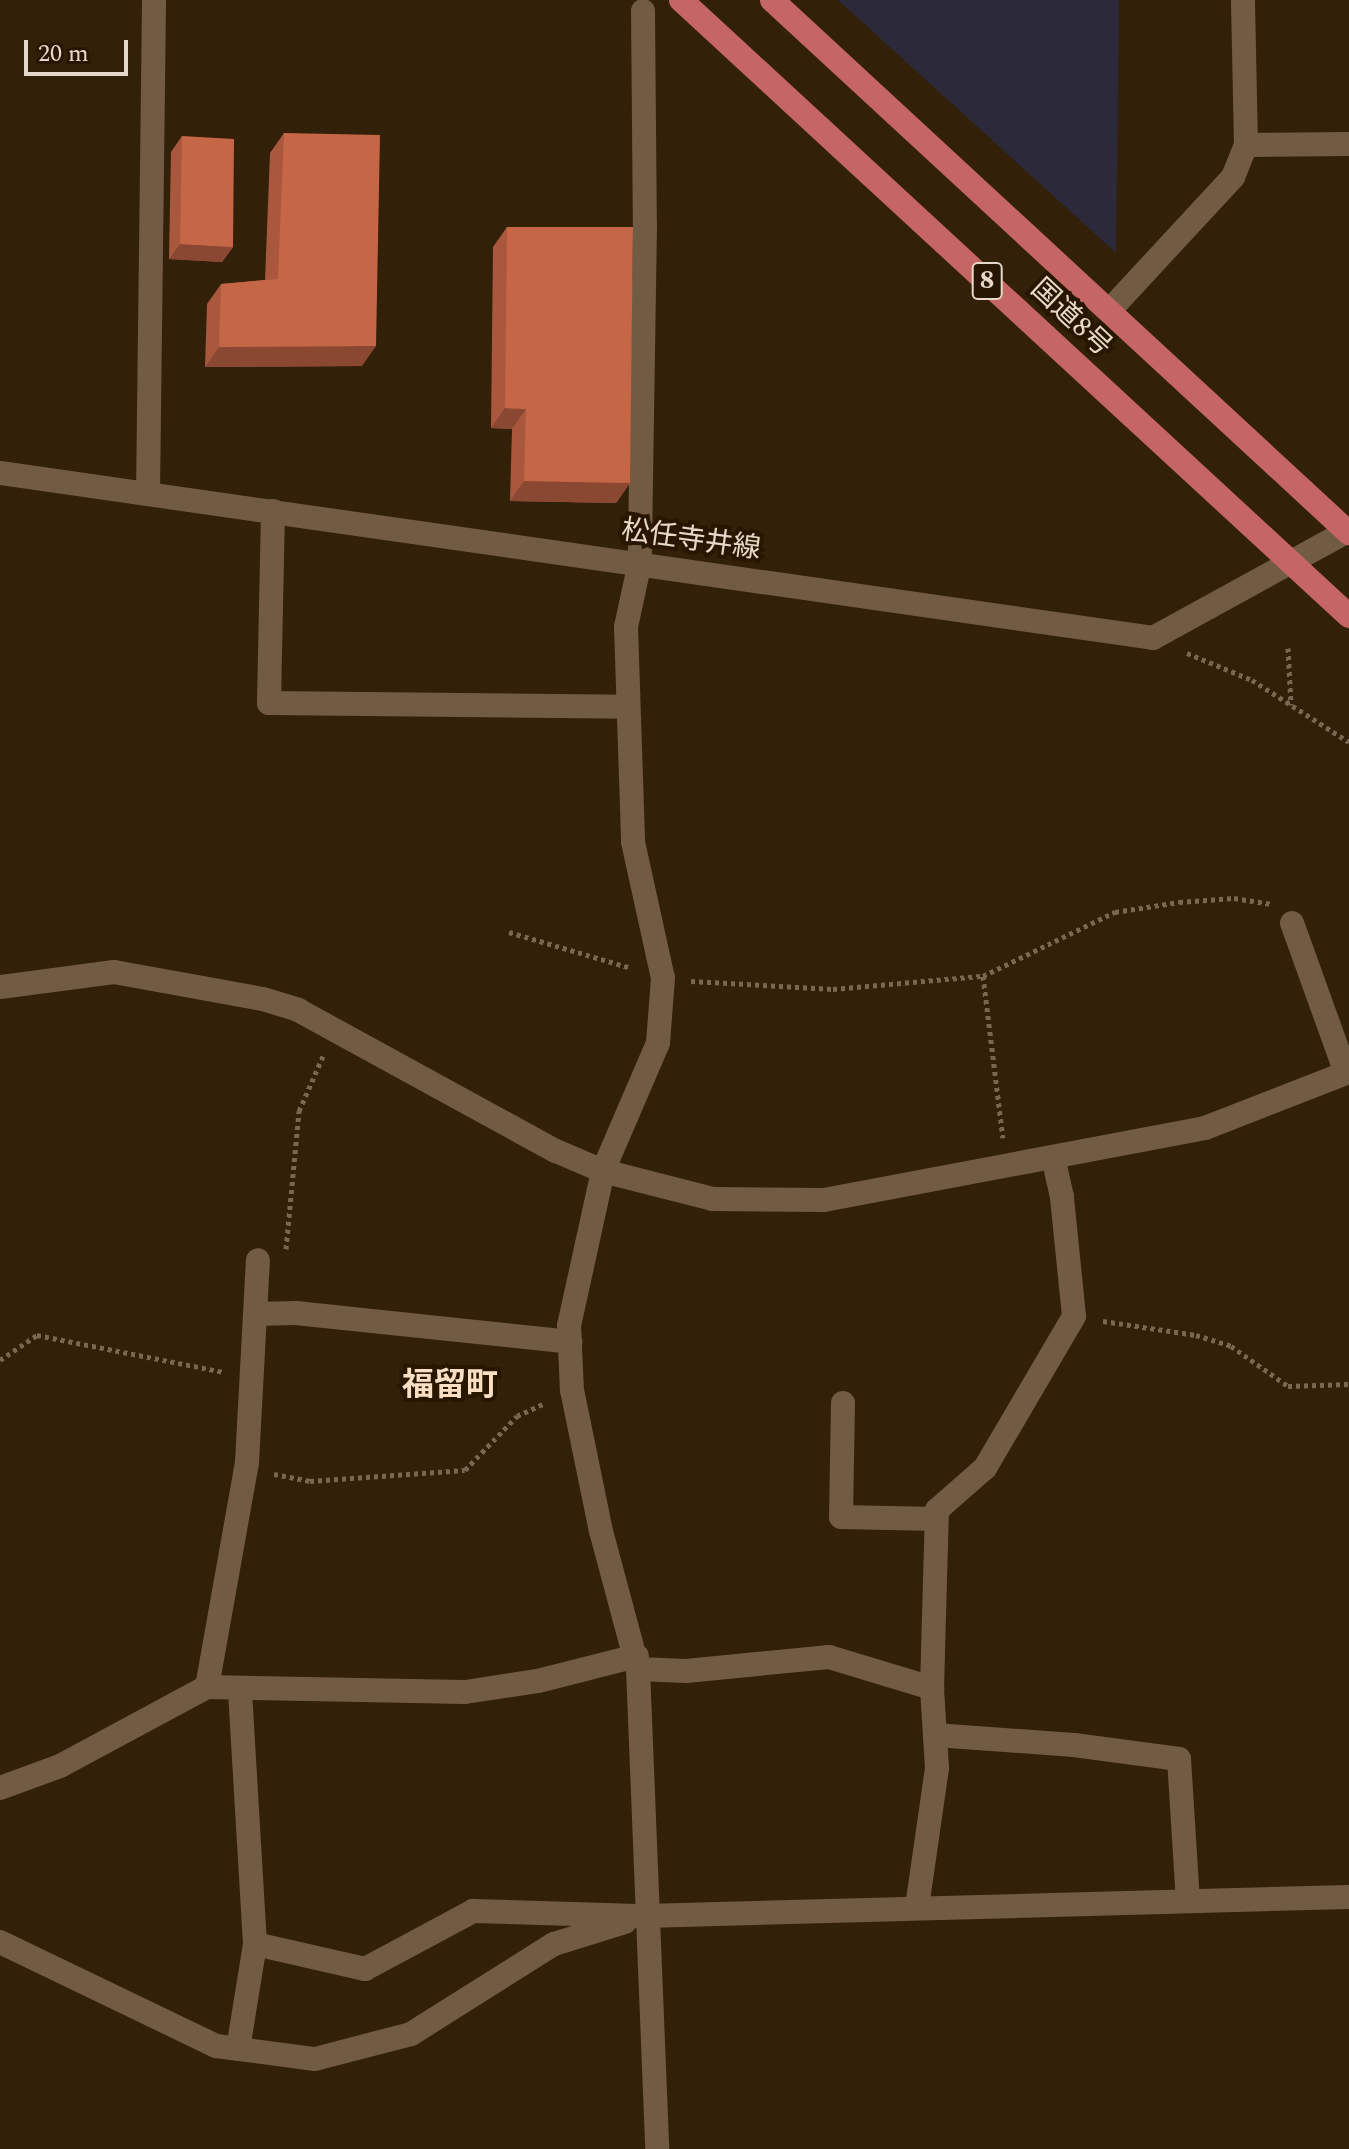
<!DOCTYPE html>
<html>
<head>
<meta charset="utf-8">
<style>
  body { margin:0 }
  #map { position:relative; width:1349px; height:2149px; overflow:hidden; background:#332008; font-family:Spectral,"Noto Sans JP",serif }
  div>[style] { position:absolute }
  .industrial>* { inset:0; background:#2c293a }
  .path>* { height:5px; margin-top:-2.5px; transform-origin:0; background:repeating-linear-gradient(90deg,#786753 0 4px,transparent 0 8px) }
  .minor>* { height:24px; margin:-12px; padding:0 12px; transform-origin:12px; border-radius:12px; background:#715b42 }
  .secondary>* { height:24px; margin:-12px; padding:0 12px; transform-origin:12px; border-radius:12px; background:#715b42 }
  .trunk>* { height:24px; margin:-12px; padding:0 12px; transform-origin:12px; border-radius:12px; background:#c66664 }
  .wall>* { inset:0; background:#a9583d }
  .shaded-wall>* { inset:0; background:#8a4732 }
  .building>* { inset:0; background:#c56647 }
  span { translate:-50% -50%; white-space:nowrap; text-align:center; line-height:1.15; -webkit-text-stroke:8px #291601; paint-order:stroke }
  .shield-label span { padding:2px 6px; background:#291601; border:2px solid; border-radius:6px; -webkit-text-stroke-width:0 }
  .shield-label { font-size:26px; color:#e6d9cb; font-weight:700 }
  .street-label { font-size:28px; color:#e6d9cb }
  .quarter-label { font-size:32px; color:#f8dec2; font-weight:700 }
  .scale { position:absolute; left:24px; top:40px; width:104px; height:36px; box-sizing:border-box; border:4px solid #e6d9cb; border-top:0; padding-left:10px; font-size:24px; line-height:28px; white-space:nowrap; color:#e6d9cb; -webkit-text-stroke:6px #291601; paint-order:stroke }
</style>
</head>
<body>
<div id="map">
  <div class="industrial">
    <div style="clip-path:polygon(838px 0,1119px 0,1116px 253px)"></div>
  </div>
  <div class="path">
    <div style="left:1288px;top:648px;width:57px;rotate:87deg"></div>
    <div style="left:1187px;top:653px;width:70px;rotate:22.6deg"></div>
    <div style="left:1252px;top:680px;width:115px;rotate:32.6deg"></div>
    <div style="left:509px;top:932px;width:127px;rotate:16.4deg"></div>
    <div style="left:983px;top:976px;width:163px;rotate:83deg"></div>
    <div style="left:691px;top:981px;width:142px;rotate:3.2deg"></div>
    <div style="left:833px;top:989px;width:151px;rotate:-5deg"></div>
    <div style="left:983px;top:976px;width:147px;rotate:-25.9deg"></div>
    <div style="left:1115px;top:912px;width:65px;rotate:-8.9deg"></div>
    <div style="left:1179px;top:902px;width:55px;rotate:-4.2deg"></div>
    <div style="left:1234px;top:898px;width:38px;rotate:9deg"></div>
    <div style="left:286px;top:1249px;width:139px;rotate:-84.6deg"></div>
    <div style="left:299px;top:1111px;width:60px;rotate:-66.4deg"></div>
    <div style="left:1103px;top:1321px;width:94px;rotate:8.6deg"></div>
    <div style="left:1196px;top:1335px;width:37px;rotate:17deg"></div>
    <div style="left:1231px;top:1346px;width:70px;rotate:35.1deg"></div>
    <div style="left:1288px;top:1386px;width:61px;rotate:-1.9deg"></div>
    <div style="left:0;top:1360px;width:45px;rotate:-34deg"></div>
    <div style="left:37px;top:1335px;width:191px;rotate:11.2deg"></div>
    <div style="left:274px;top:1474px;width:37px;rotate:11deg"></div>
    <div style="left:310px;top:1481px;width:155px;rotate:-4.1deg"></div>
    <div style="left:465px;top:1470px;width:75px;rotate:-46.1deg"></div>
    <div style="left:517px;top:1416px;width:31px;rotate:-25deg"></div>
  </div>
  <div class="minor">
    <div style="left:643px;top:11px;width:214px;rotate:89.5deg"></div>
    <div style="left:645px;top:225px;width:337px;rotate:90.9deg"></div>
    <div style="left:640px;top:562px;width:66px;rotate:102.2deg"></div>
    <div style="left:626px;top:627px;width:215px;rotate:88.1deg"></div>
    <div style="left:633px;top:842px;width:139px;rotate:77.6deg"></div>
    <div style="left:663px;top:978px;width:65px;rotate:94.4deg"></div>
    <div style="left:658px;top:1043px;width:139px;rotate:113.3deg"></div>
    <div style="left:603px;top:1171px;width:158px;rotate:102.4deg"></div>
    <div style="left:569px;top:1325px;width:65px;rotate:87.4deg"></div>
    <div style="left:572px;top:1390px;width:144px;rotate:78.4deg"></div>
    <div style="left:601px;top:1531px;width:143px;rotate:75deg"></div>
    <div style="left:638px;top:1669px;width:480px;rotate:87.7deg"></div>
    <div style="left:1246px;top:145px;width:103px;rotate:-0.6deg"></div>
    <div style="left:1109px;top:311px;width:183px;rotate:-47.2deg"></div>
    <div style="left:1233px;top:177px;width:35px;rotate:-68deg"></div>
    <div style="left:1246px;top:145px;width:145px;rotate:-91.2deg"></div>
    <div style="left:148px;top:494px;width:494px;rotate:-89.3deg"></div>
    <div style="left:273px;top:511px;width:192px;rotate:91.2deg"></div>
    <div style="left:269px;top:703px;width:359px;rotate:0.6deg"></div>
    <div style="left:1292px;top:923px;width:159px;rotate:70.2deg"></div>
    <div style="left:0;top:987px;width:115px;rotate:-7.5deg"></div>
    <div style="left:114px;top:972px;width:151px;rotate:10.3deg"></div>
    <div style="left:263px;top:999px;width:37px;rotate:17deg"></div>
    <div style="left:298px;top:1010px;width:294px;rotate:28.7deg"></div>
    <div style="left:556px;top:1151px;width:51px;rotate:23.1deg"></div>
    <div style="left:603px;top:1171px;width:114px;rotate:14.3deg"></div>
    <div style="left:713px;top:1199px;width:111px;rotate:0.5deg"></div>
    <div style="left:824px;top:1200px;width:388px;rotate:-10.7deg"></div>
    <div style="left:1205px;top:1128px;width:155px;rotate:-21.3deg"></div>
    <div style="left:255px;top:1314px;width:41px;rotate:-1.4deg"></div>
    <div style="left:296px;top:1313px;width:276px;rotate:6deg"></div>
    <div style="left:843px;top:1403px;width:114px;rotate:91deg"></div>
    <div style="left:841px;top:1517px;width:95px;rotate:1.2deg"></div>
    <div style="left:638px;top:1669px;width:48px;rotate:2.4deg"></div>
    <div style="left:686px;top:1671px;width:144px;rotate:-5.6deg"></div>
    <div style="left:829px;top:1657px;width:108px;rotate:16.8deg"></div>
    <div style="left:932px;top:1688px;width:178px;rotate:-88.4deg"></div>
    <div style="left:937px;top:1510px;width:64px;rotate:-41.2deg"></div>
    <div style="left:985px;top:1468px;width:176px;rotate:-59.6deg"></div>
    <div style="left:1074px;top:1316px;width:120px;rotate:-95.8deg"></div>
    <div style="left:1062px;top:1197px;width:41px;rotate:-102.7deg"></div>
    <div style="left:207px;top:1687px;width:229px;rotate:-79.9deg"></div>
    <div style="left:247px;top:1462px;width:202px;rotate:-86.9deg"></div>
    <div style="left:935px;top:1735px;width:139px;rotate:4.1deg"></div>
    <div style="left:1074px;top:1745px;width:106px;rotate:7.6deg"></div>
    <div style="left:1179px;top:1759px;width:142px;rotate:86.4deg"></div>
    <div style="left:0;top:1788px;width:64px;rotate:-20.1deg"></div>
    <div style="left:60px;top:1766px;width:167px;rotate:-28.3deg"></div>
    <div style="left:207px;top:1687px;width:258px;rotate:1.1deg"></div>
    <div style="left:465px;top:1692px;width:74px;rotate:-8.6deg"></div>
    <div style="left:538px;top:1681px;width:102px;rotate:-14.2deg"></div>
    <div style="left:917px;top:1907px;width:140px;rotate:-81.8deg"></div>
    <div style="left:937px;top:1768px;width:80px;rotate:-93.6deg"></div>
    <div style="left:0;top:1942px;width:240px;rotate:25.7deg"></div>
    <div style="left:216px;top:2046px;width:100px;rotate:7.5deg"></div>
    <div style="left:315px;top:2059px;width:99px;rotate:-14.6deg"></div>
    <div style="left:411px;top:2034px;width:169px;rotate:-32.2deg"></div>
    <div style="left:554px;top:1944px;width:74px;rotate:-17.2deg"></div>
    <div style="left:255px;top:1944px;width:113px;rotate:12.8deg"></div>
    <div style="left:365px;top:1969px;width:123px;rotate:-28.2deg"></div>
    <div style="left:473px;top:1911px;width:173px;rotate:1.7deg"></div>
    <div style="left:646px;top:1916px;width:703px;rotate:-1.55deg"></div>
    <div style="left:238px;top:2049px;width:106px;rotate:-80.8deg"></div>
    <div style="left:255px;top:1944px;width:255px;rotate:-93.4deg"></div>
  </div>
  <div class="secondary">
    <div style="left:0;top:473px;width:1165px;rotate:8.14deg"></div>
    <div style="left:1153px;top:638px;width:222px;rotate:-28.8deg"></div>
  </div>
  <div class="trunk">
    <div style="left:681px;top:0;width:909px;rotate:42.68deg"></div>
    <div style="left:772px;top:0;width:786px;rotate:42.73deg"></div>
  </div>
  <div class="wall">
    <div style="clip-path:polygon(284px 133px,362px 366px,205px 367px,207px 304px,221px 284px,265px 280px,270px 153px)"></div>
    <div style="clip-path:polygon(182px 136px,233px 247px,222px 262px,169px 259px,171px 152px)"></div>
    <div style="clip-path:polygon(507px 227px,630px 483px,616px 503px,510px 501px,512px 429px,491px 428px,493px 247px)"></div>
  </div>
  <div class="shaded-wall">
    <div style="clip-path:polygon(180px 244px,233px 247px,222px 262px,169px 259px)"></div>
    <div style="clip-path:polygon(376px 346px,362px 366px,205px 367px,219px 347px)"></div>
    <div style="clip-path:polygon(505px 408px,526px 409px,512px 429px,491px 428px)"></div>
    <div style="clip-path:polygon(524px 481px,630px 483px,616px 503px,510px 501px)"></div>
  </div>
  <div class="building">
    <div style="clip-path:polygon(284px 133px,380px 135px,376px 346px,219px 347px,221px 284px,278px 279px)"></div>
    <div style="clip-path:polygon(182px 136px,234px 139px,233px 247px,180px 244px)"></div>
    <div style="clip-path:polygon(507px 227px,633px 227px,630px 483px,524px 481px,526px 409px,505px 408px)"></div>
  </div>
  <div class="shield-label">
    <span style="left:987px;top:281px">8</span>
  </div>
  <div class="street-label">
    <span style="left:1071px;top:318px;rotate:43deg">国道8号</span>
    <span style="left:691px;top:540px;rotate:8deg">松任寺井線</span>
  </div>
  <div class="quarter-label">
    <span style="left:450px;top:1386px">福留町</span>
  </div>
  <div class="scale">20 m</div>
</div>
</body>
</html>
